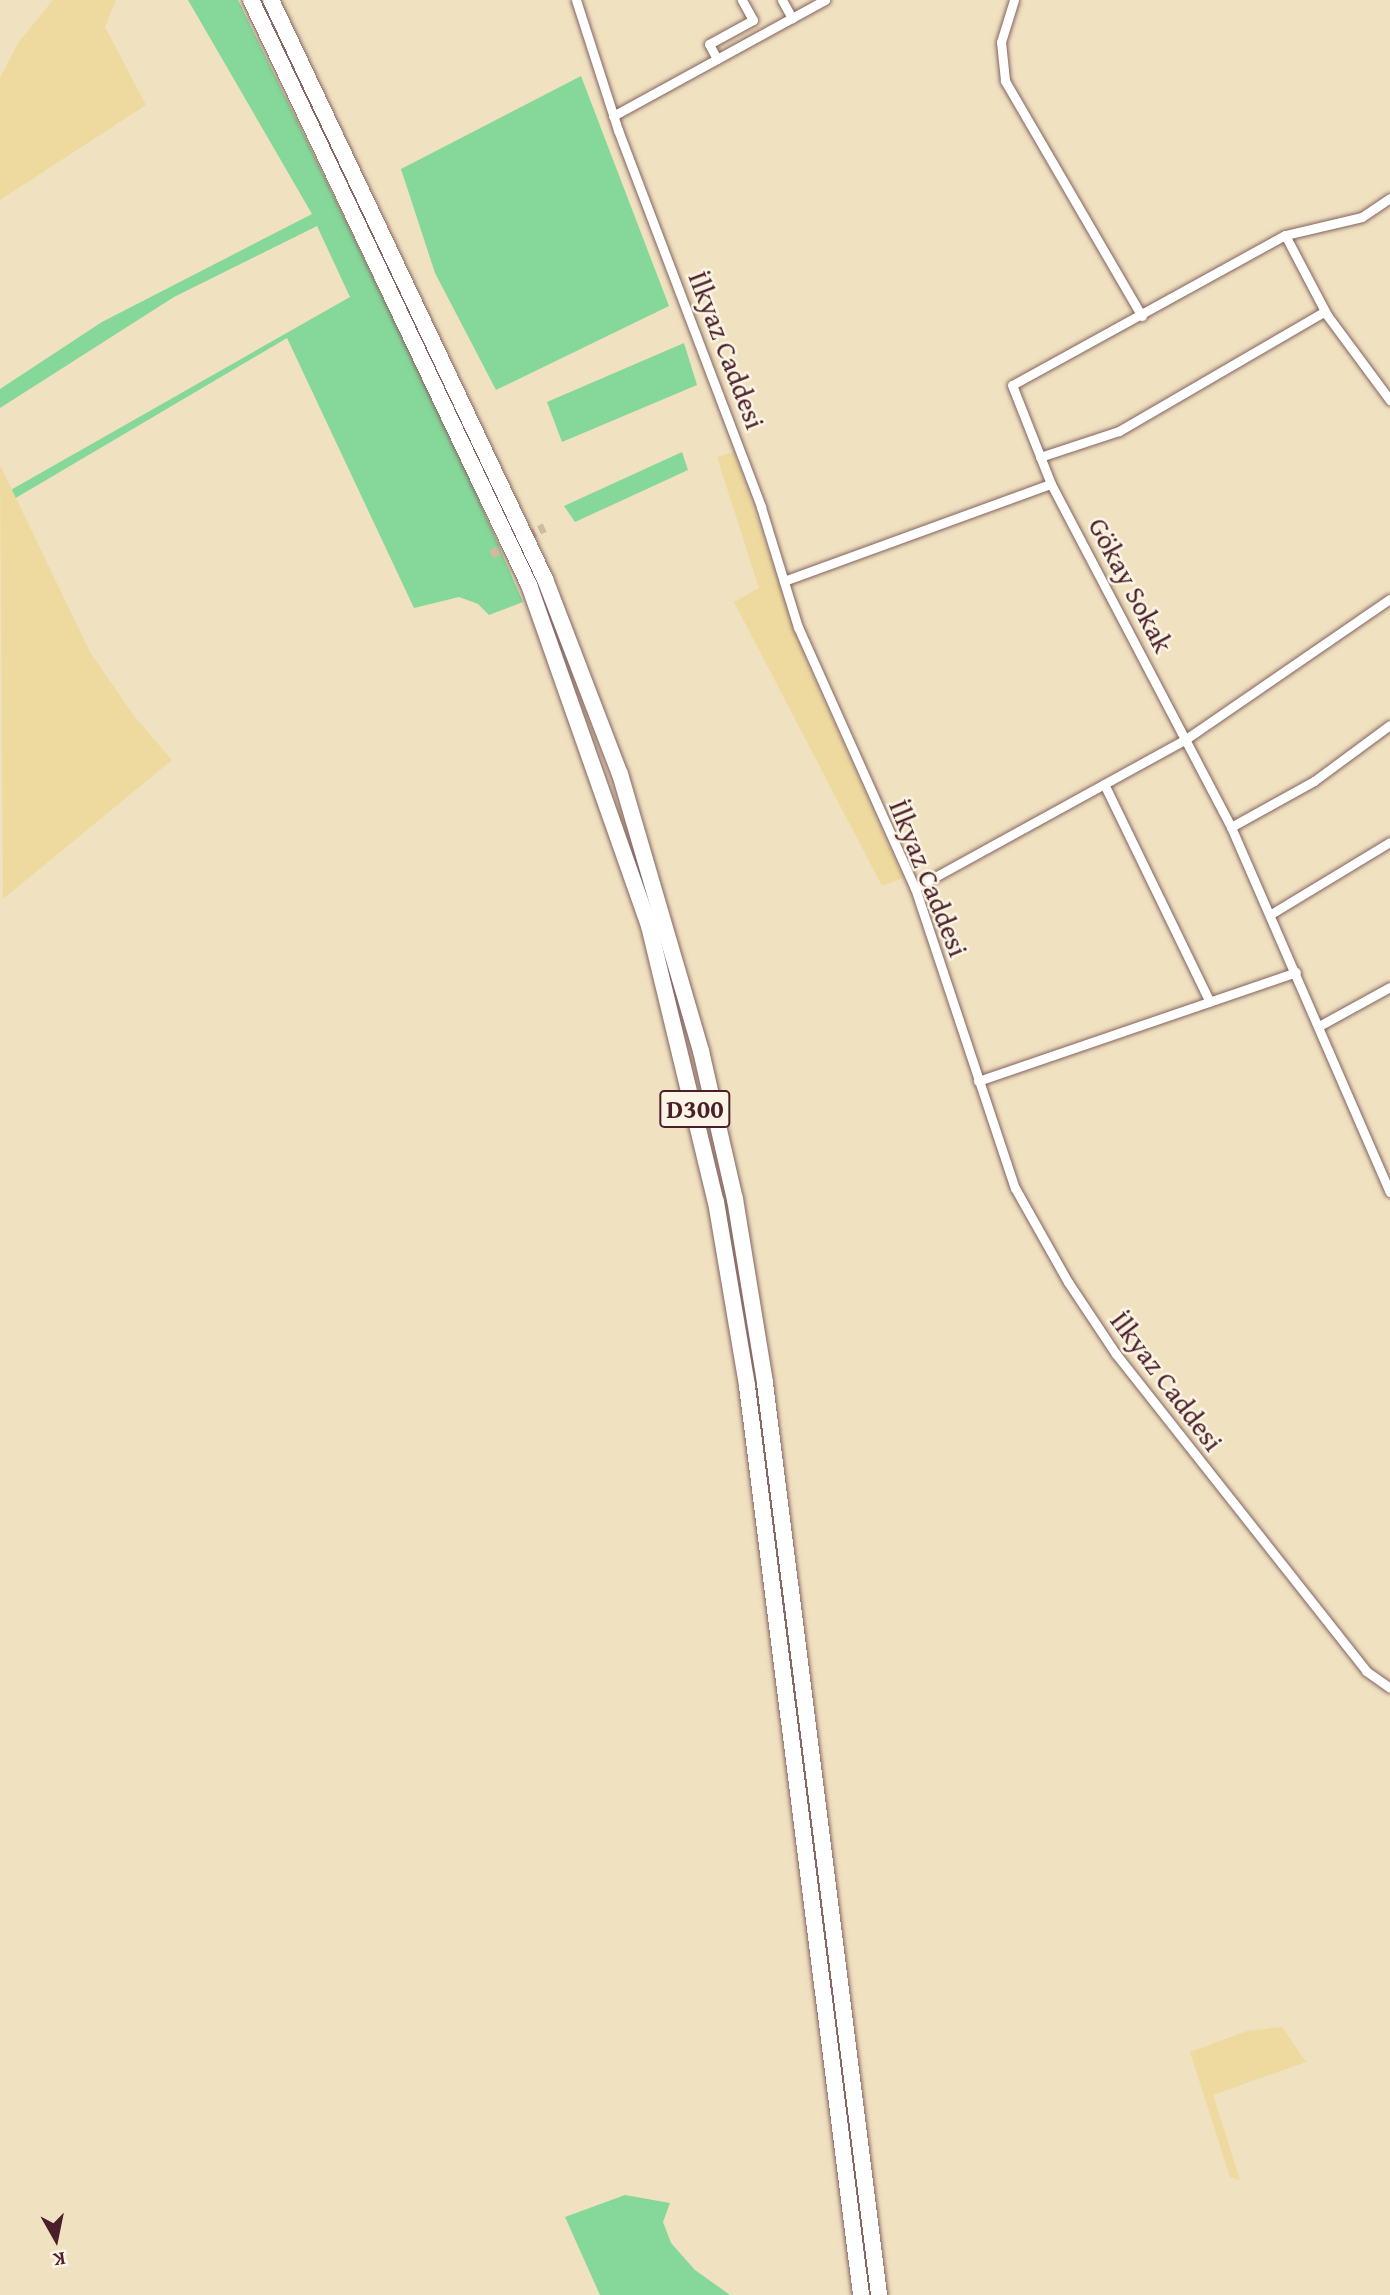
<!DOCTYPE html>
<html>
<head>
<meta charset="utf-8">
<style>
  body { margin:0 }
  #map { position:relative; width:1390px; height:2295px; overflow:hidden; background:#f0e1c0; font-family:"Gentium Book Plus",serif }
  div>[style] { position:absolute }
  .green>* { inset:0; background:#85d89a }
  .sand>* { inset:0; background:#eeda9e }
  .street-tunnel>* { height:9px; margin-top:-4.5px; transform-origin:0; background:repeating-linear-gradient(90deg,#cfbaa2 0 9px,transparent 0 13.5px) }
  .roads { filter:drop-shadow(0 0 2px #84635f) drop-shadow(0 0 2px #84635f) }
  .street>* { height:9px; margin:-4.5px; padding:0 4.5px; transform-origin:4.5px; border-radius:4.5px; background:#fff }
  .highway>* { height:16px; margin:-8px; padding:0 8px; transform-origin:8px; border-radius:8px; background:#fff }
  span { translate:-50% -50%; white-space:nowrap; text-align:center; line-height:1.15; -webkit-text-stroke:5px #fcf5e5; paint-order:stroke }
  .shield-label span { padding:2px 5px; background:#fcf5e5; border:2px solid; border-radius:5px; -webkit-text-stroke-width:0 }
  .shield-label { font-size:26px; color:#4a1f2b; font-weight:700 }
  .street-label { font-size:28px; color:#4a1f2b }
  .north { position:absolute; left:21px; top:2204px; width:70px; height:70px; -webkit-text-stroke:5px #fcf5e5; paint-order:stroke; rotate:171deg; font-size:19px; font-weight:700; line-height:28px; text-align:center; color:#4a1f2b }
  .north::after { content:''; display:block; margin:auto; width:24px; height:32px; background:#4a1f2b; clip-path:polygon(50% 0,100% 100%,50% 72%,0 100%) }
</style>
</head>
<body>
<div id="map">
  <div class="green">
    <div style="clip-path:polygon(188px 0,238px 0,456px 447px,523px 602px,489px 615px,478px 604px,459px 597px,414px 608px,287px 338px,14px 499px,9px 491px,350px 297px,317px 226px,174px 297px,0 408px,0 389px,102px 322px,312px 214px)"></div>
    <div style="clip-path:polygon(581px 76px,669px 306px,496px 390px,435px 273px,401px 169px)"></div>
    <div style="clip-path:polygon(684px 343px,697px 385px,562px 442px,547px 402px)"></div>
    <div style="clip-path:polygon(682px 452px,688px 470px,575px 522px,564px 506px)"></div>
    <div style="clip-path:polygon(625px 2195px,670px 2203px,663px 2222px,671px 2243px,695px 2270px,730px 2295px,600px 2295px,565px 2217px)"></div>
  </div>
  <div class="sand">
    <div style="clip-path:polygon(53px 0,116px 0,105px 27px,146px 105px,0 200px,0 78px,18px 43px)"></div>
    <div style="clip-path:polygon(734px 452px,804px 657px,903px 878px,882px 886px,734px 602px,759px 588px,717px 457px)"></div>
    <div style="clip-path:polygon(0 465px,90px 652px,134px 716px,172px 760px,3px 899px)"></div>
    <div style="clip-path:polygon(1282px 2027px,1306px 2062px,1213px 2095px,1240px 2180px,1230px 2177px,1190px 2052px,1247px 2031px)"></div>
  </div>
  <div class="street-tunnel">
    <div style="left:491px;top:554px;width:60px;rotate:-26.6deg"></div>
  </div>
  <div class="roads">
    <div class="street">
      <div style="left:576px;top:0;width:137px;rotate:72.1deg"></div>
      <div style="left:618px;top:130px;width:403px;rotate:69.2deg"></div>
      <div style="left:761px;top:507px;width:126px;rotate:72.9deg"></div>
      <div style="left:798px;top:627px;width:286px;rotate:65.9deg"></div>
      <div style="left:915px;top:888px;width:316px;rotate:71.6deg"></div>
      <div style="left:1015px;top:1188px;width:108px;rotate:60.6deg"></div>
      <div style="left:1068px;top:1282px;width:87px;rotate:56.3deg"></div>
      <div style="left:1116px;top:1354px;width:404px;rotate:51.7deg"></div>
      <div style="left:1366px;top:1671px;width:29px;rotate:35deg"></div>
      <div style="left:782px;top:0;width:21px;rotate:61deg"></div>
      <div style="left:1014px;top:0;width:44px;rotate:107.2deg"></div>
      <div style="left:1001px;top:42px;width:39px;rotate:84deg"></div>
      <div style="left:1005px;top:81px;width:272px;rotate:59.8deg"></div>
      <div style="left:717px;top:59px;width:17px;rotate:-118deg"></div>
      <div style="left:709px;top:44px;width:50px;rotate:-28.6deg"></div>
      <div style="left:753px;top:20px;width:23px;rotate:-119deg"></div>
      <div style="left:613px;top:116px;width:242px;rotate:-28.7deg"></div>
      <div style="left:1390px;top:198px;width:34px;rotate:146deg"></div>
      <div style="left:1362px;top:217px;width:79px;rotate:166.8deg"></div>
      <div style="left:1285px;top:235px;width:311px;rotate:151.2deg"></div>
      <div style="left:1012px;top:385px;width:106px;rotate:68.5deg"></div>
      <div style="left:1051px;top:484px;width:387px;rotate:62.3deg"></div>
      <div style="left:1231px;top:827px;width:398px;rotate:66.5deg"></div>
      <div style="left:1285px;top:235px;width:90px;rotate:62.3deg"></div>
      <div style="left:1327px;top:315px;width:106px;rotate:53.5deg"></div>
      <div style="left:1040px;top:457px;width:83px;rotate:-18.2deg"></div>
      <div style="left:1119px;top:431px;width:238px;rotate:-30.2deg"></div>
      <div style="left:784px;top:581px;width:284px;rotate:-20deg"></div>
      <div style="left:1104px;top:784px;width:242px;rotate:64.1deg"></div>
      <div style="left:1231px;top:827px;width:95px;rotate:-29deg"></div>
      <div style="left:1314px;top:781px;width:94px;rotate:-36.4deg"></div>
      <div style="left:915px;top:888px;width:309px;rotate:-28.8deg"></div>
      <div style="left:1186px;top:739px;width:247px;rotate:-34.5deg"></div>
      <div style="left:1271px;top:914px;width:139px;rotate:-31.2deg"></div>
      <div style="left:1319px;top:1026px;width:81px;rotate:-28.8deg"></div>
      <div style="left:978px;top:1081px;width:336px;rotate:-18.9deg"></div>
    </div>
    <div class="highway">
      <div style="left:251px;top:0;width:648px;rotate:64.58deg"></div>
      <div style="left:529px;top:585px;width:361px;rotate:70.6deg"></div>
      <div style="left:649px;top:926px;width:284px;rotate:76.4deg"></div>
      <div style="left:716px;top:1202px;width:187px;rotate:80.4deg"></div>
      <div style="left:747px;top:1386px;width:916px;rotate:82.85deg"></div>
      <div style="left:271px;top:0;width:641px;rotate:64.68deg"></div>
      <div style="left:545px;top:579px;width:209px;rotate:69deg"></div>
      <div style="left:620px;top:774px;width:289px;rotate:73.7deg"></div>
      <div style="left:701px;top:1051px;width:152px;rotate:77.1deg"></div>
      <div style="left:735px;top:1199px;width:186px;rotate:80.7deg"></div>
      <div style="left:765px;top:1383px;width:919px;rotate:82.87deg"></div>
    </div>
  </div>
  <div class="shield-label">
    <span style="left:695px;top:1109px">D300</span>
  </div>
  <div class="street-label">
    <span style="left:727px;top:350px;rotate:69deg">İlkyaz Caddesi</span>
    <span style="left:1131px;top:585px;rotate:62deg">Gökay Sokak</span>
    <span style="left:929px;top:878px;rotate:68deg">İlkyaz Caddesi</span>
    <span style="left:1167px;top:1381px;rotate:53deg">İlkyaz Caddesi</span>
  </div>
  <div class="north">K</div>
</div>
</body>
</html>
